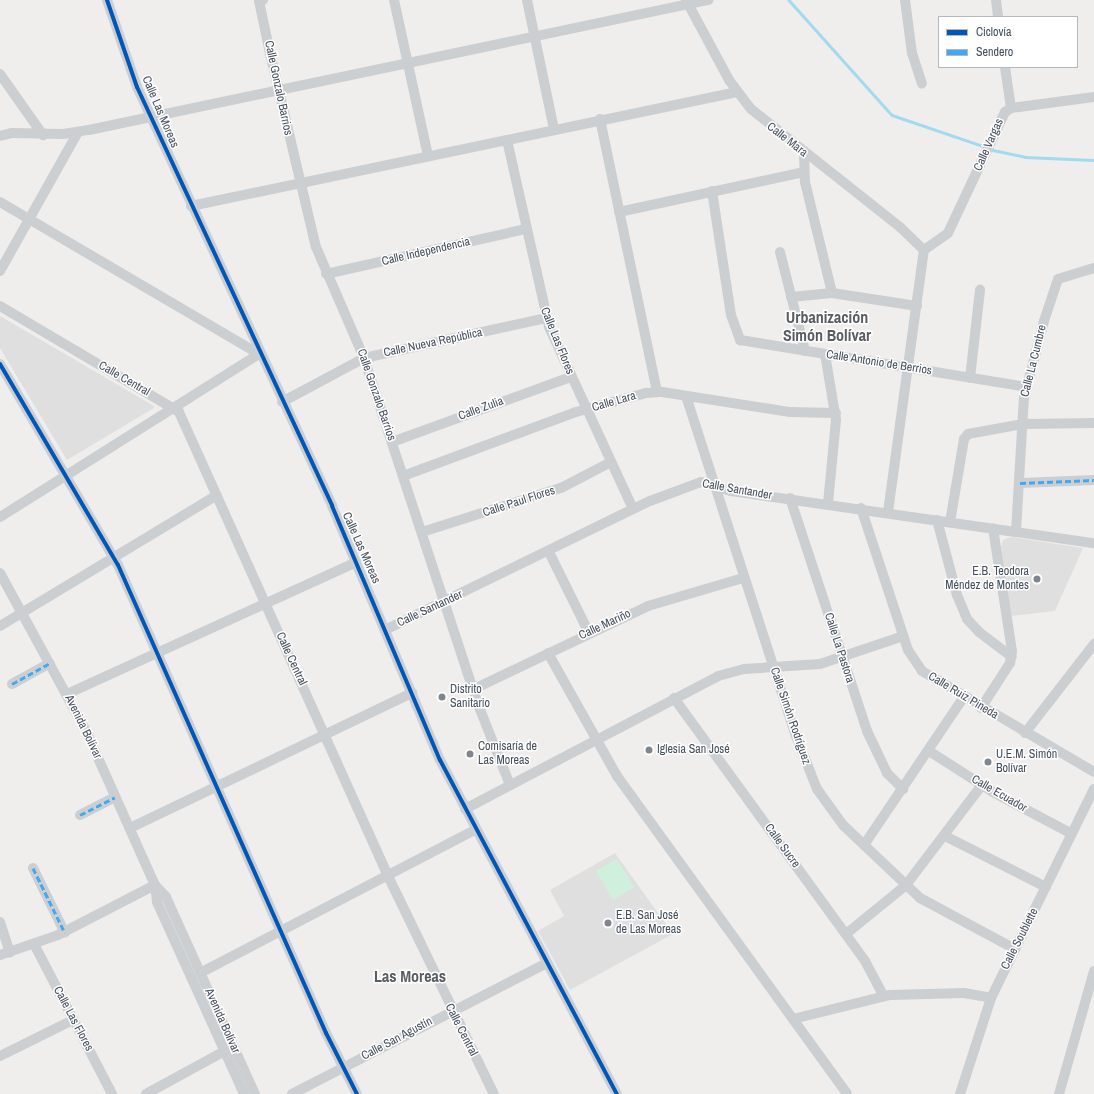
<!DOCTYPE html>
<html>
<head>
<meta charset="utf-8">
<style>
  body { margin:0 }
  #map { position:relative; width:1094px; height:1094px; overflow:hidden; background:#efeeed; font-family:"Archivo Narrow",sans-serif }
  div>[style] { position:absolute }
  .education>* { inset:0; background:#e0dfdf }
  .green>* { inset:0; background:#d0f0de }
  .stream>* { height:2.5px; margin:-1.25px; padding:0 1.25px; transform-origin:1.25px; border-radius:1.25px; background:#a2daf0 }
  .minor>* { height:10px; margin:-5px; padding:0 5px; transform-origin:5px; border-radius:5px; background:#cccfd1 }
  .quiet>* { height:3px; margin-top:-1.5px; transform-origin:0; background:repeating-linear-gradient(90deg,#3fa9f5 0 6px,transparent 0 9px) }
  .cycleway>* { height:4px; margin:-2px; padding:0 2px; transform-origin:2px; border-radius:2px; background:#0057b8 }
  .dots>* { width:11px; height:11px; translate:-50% -50%; box-sizing:border-box; border:2px solid #fff; border-radius:50% }
  span { translate:-50% -50%; white-space:nowrap; text-align:center; line-height:1.15; -webkit-text-stroke:3px #fff; paint-order:stroke }
  .street-label { font-size:12px; color:#444e5b }
  .poi-label { font-size:12px; color:#444e5b }
  .right { translate:-100% -50%; text-align:right }
  .left { translate:0 -50%; text-align:left }
  .district-label { font-size:16px; color:#595c62; font-weight:700 }
  .legend { position:absolute; left:938px; top:16px; width:140px; height:52px; box-sizing:border-box; background:#fff; border:1px solid #b4b8bd; margin:0; padding:5px 7px; list-style:none; font-size:12px; color:#444e5b }
  .legend li { display:flex; align-items:center; gap:8px; height:20px }
  .legend b { width:20px; border:1px solid #b4b8bd }
</style>
</head>
<body>
<div id="map">
  <div class="education">
    <div style="clip-path:polygon(0 316px,154px 406px,154px 408px,67px 460px,0 348px)"></div>
    <div style="clip-path:polygon(1011px 537px,1083px 548px,1055px 611px,1011px 616px,1001px 547px,1003px 540px)"></div>
    <div style="clip-path:polygon(615px 853px,673px 934px,570px 990px,538px 931px,564px 916px,550px 890px)"></div>
  </div>
  <div class="green">
    <div style="clip-path:polygon(617px 859px,634px 887px,613px 900px,596px 871px)"></div>
  </div>
  <div class="stream">
    <div style="left:789px;top:0;width:154px;rotate:48.2deg"></div>
    <div style="left:892px;top:115px;width:96px;rotate:18.8deg"></div>
    <div style="left:993px;top:150px;width:33px;rotate:12deg"></div>
    <div style="left:1025px;top:157px;width:69px;rotate:2.5deg"></div>
  </div>
  <div class="minor">
    <div style="left:107px;top:0;width:92px;rotate:71deg"></div>
    <div style="left:137px;top:87px;width:462px;rotate:65deg"></div>
    <div style="left:332px;top:506px;width:276px;rotate:67deg"></div>
    <div style="left:440px;top:760px;width:378px;rotate:62.1deg"></div>
    <div style="left:263px;top:0;width:4px;rotate:166deg"></div>
    <div style="left:259px;top:1px;width:53px;rotate:78.1deg"></div>
    <div style="left:270px;top:53px;width:199px;rotate:76.7deg"></div>
    <div style="left:316px;top:247px;width:121px;rotate:66.6deg"></div>
    <div style="left:364px;top:358px;width:367px;rotate:71.8deg"></div>
    <div style="left:479px;top:707px;width:84px;rotate:68.3deg"></div>
    <div style="left:394px;top:0;width:160px;rotate:77.7deg"></div>
    <div style="left:527px;top:0;width:132px;rotate:78.2deg"></div>
    <div style="left:686px;top:0;width:91px;rotate:61.7deg"></div>
    <div style="left:729px;top:80px;width:36px;rotate:53deg"></div>
    <div style="left:751px;top:109px;width:191px;rotate:38.4deg"></div>
    <div style="left:901px;top:228px;width:32px;rotate:44deg"></div>
    <div style="left:905px;top:0;width:53px;rotate:82.5deg"></div>
    <div style="left:912px;top:53px;width:32px;rotate:72deg"></div>
    <div style="left:996px;top:0;width:17px;rotate:83deg"></div>
    <div style="left:1005px;top:67px;width:41px;rotate:81.7deg"></div>
    <div style="left:0;top:74px;width:75px;rotate:54.8deg"></div>
    <div style="left:600px;top:119px;width:278px;rotate:78.2deg"></div>
    <div style="left:0;top:136px;width:12px;rotate:-14deg"></div>
    <div style="left:12px;top:133px;width:51px;rotate:1.1deg"></div>
    <div style="left:63px;top:134px;width:26px;rotate:-9deg"></div>
    <div style="left:89px;top:130px;width:633px;rotate:-11.86deg"></div>
    <div style="left:507px;top:140px;width:192px;rotate:77.3deg"></div>
    <div style="left:549px;top:327px;width:200px;rotate:65.2deg"></div>
    <div style="left:804px;top:154px;width:28px;rotate:88deg"></div>
    <div style="left:805px;top:182px;width:114px;rotate:76.3deg"></div>
    <div style="left:712px;top:191px;width:125px;rotate:81.3deg"></div>
    <div style="left:731px;top:315px;width:27px;rotate:70deg"></div>
    <div style="left:740px;top:340px;width:290px;rotate:9.3deg"></div>
    <div style="left:0;top:202px;width:300px;rotate:30.4deg"></div>
    <div style="left:259px;top:354px;width:306px;rotate:147.8deg"></div>
    <div style="left:191px;top:206px;width:558px;rotate:-11.79deg"></div>
    <div style="left:619px;top:212px;width:189px;rotate:-12.2deg"></div>
    <div style="left:924px;top:250px;width:29px;rotate:-35deg"></div>
    <div style="left:948px;top:233px;width:134px;rotate:-64.8deg"></div>
    <div style="left:1005px;top:112px;width:7px;rotate:-34deg"></div>
    <div style="left:1011px;top:108px;width:84px;rotate:-7.5deg"></div>
    <div style="left:780px;top:252px;width:102px;rotate:75.8deg"></div>
    <div style="left:0;top:271px;width:159px;rotate:-60.7deg"></div>
    <div style="left:326px;top:274px;width:205px;rotate:-12.7deg"></div>
    <div style="left:791px;top:297px;width:41px;rotate:-5.6deg"></div>
    <div style="left:832px;top:293px;width:86px;rotate:8.7deg"></div>
    <div style="left:0;top:306px;width:208px;rotate:30.6deg"></div>
    <div style="left:179px;top:412px;width:509px;rotate:65.75deg"></div>
    <div style="left:388px;top:876px;width:242px;rotate:64.1deg"></div>
    <div style="left:825px;top:354px;width:67px;rotate:80.5deg"></div>
    <div style="left:836px;top:420px;width:83px;rotate:95.5deg"></div>
    <div style="left:0;top:364px;width:233px;rotate:59.6deg"></div>
    <div style="left:118px;top:565px;width:512px;rotate:66.04deg"></div>
    <div style="left:326px;top:1033px;width:68px;rotate:63.1deg"></div>
    <div style="left:970px;top:378px;width:89px;rotate:-83.5deg"></div>
    <div style="left:686px;top:396px;width:357px;rotate:72.1deg"></div>
    <div style="left:796px;top:736px;width:57px;rotate:68.4deg"></div>
    <div style="left:817px;top:789px;width:44px;rotate:54.2deg"></div>
    <div style="left:843px;top:825px;width:106px;rotate:43.5deg"></div>
    <div style="left:920px;top:898px;width:108px;rotate:28.2deg"></div>
    <div style="left:282px;top:402px;width:93px;rotate:-28.2deg"></div>
    <div style="left:364px;top:358px;width:186px;rotate:-12.4deg"></div>
    <div style="left:392px;top:442px;width:190px;rotate:-20deg"></div>
    <div style="left:403px;top:476px;width:184px;rotate:-20.3deg"></div>
    <div style="left:576px;top:412px;width:73px;rotate:-15.2deg"></div>
    <div style="left:646px;top:393px;width:16px;rotate:-4deg"></div>
    <div style="left:662px;top:392px;width:130px;rotate:8.9deg"></div>
    <div style="left:790px;top:412px;width:46px;rotate:1.2deg"></div>
    <div style="left:1020px;top:483px;width:74px;rotate:-2.3deg"></div>
    <div style="left:790px;top:498px;width:245px;rotate:71.7deg"></div>
    <div style="left:867px;top:731px;width:47px;rotate:64.5deg"></div>
    <div style="left:887px;top:773px;width:23px;rotate:45deg"></div>
    <div style="left:861px;top:508px;width:150px;rotate:71.7deg"></div>
    <div style="left:908px;top:650px;width:25px;rotate:56deg"></div>
    <div style="left:922px;top:671px;width:199px;rotate:30.4deg"></div>
    <div style="left:888px;top:512px;width:264px;rotate:-82.2deg"></div>
    <div style="left:937px;top:520px;width:78px;rotate:75.1deg"></div>
    <div style="left:957px;top:595px;width:26px;rotate:67deg"></div>
    <div style="left:967px;top:619px;width:18px;rotate:47deg"></div>
    <div style="left:979px;top:632px;width:41px;rotate:37.1deg"></div>
    <div style="left:950px;top:522px;width:84px;rotate:-80.4deg"></div>
    <div style="left:964px;top:439px;width:6px;rotate:-51deg"></div>
    <div style="left:968px;top:434px;width:56px;rotate:-10.3deg"></div>
    <div style="left:1023px;top:424px;width:71px;rotate:-0.8deg"></div>
    <div style="left:1016px;top:531px;width:133px;rotate:-86.6deg"></div>
    <div style="left:1024px;top:398px;width:80px;rotate:-75.4deg"></div>
    <div style="left:1044px;top:321px;width:44px;rotate:-71.6deg"></div>
    <div style="left:1058px;top:279px;width:38px;rotate:-17deg"></div>
    <div style="left:422px;top:532px;width:146px;rotate:-17.6deg"></div>
    <div style="left:561px;top:488px;width:56px;rotate:-27.5deg"></div>
    <div style="left:549px;top:552px;width:90px;rotate:63.7deg"></div>
    <div style="left:0;top:573px;width:180px;rotate:61.4deg"></div>
    <div style="left:86px;top:731px;width:169px;rotate:65.9deg"></div>
    <div style="left:155px;top:885px;width:17px;rotate:83deg"></div>
    <div style="left:157px;top:902px;width:211px;rotate:65.6deg"></div>
    <div style="left:0;top:626px;width:253px;rotate:-31.1deg"></div>
    <div style="left:385px;top:630px;width:295px;rotate:-26deg"></div>
    <div style="left:650px;top:501px;width:54px;rotate:-20.4deg"></div>
    <div style="left:701px;top:482px;width:31px;rotate:17deg"></div>
    <div style="left:731px;top:491px;width:367px;rotate:8.2deg"></div>
    <div style="left:548px;top:653px;width:141px;rotate:60.7deg"></div>
    <div style="left:617px;top:776px;width:392px;rotate:54.1deg"></div>
    <div style="left:12px;top:684px;width:43px;rotate:-28.9deg"></div>
    <div style="left:474px;top:689px;width:193px;rotate:-25.5deg"></div>
    <div style="left:648px;top:606px;width:99px;rotate:-16.4deg"></div>
    <div style="left:67px;top:694px;width:318px;rotate:-24.5deg"></div>
    <div style="left:674px;top:698px;width:325px;rotate:54deg"></div>
    <div style="left:865px;top:961px;width:40px;rotate:62deg"></div>
    <div style="left:981px;top:708px;width:54px;rotate:-57.2deg"></div>
    <div style="left:1010px;top:663px;width:12px;rotate:-81deg"></div>
    <div style="left:1012px;top:651px;width:124px;rotate:-98.8deg"></div>
    <div style="left:1025px;top:733px;width:113px;rotate:-52.2deg"></div>
    <div style="left:929px;top:751px;width:76px;rotate:32.6deg"></div>
    <div style="left:993px;top:792px;width:89px;rotate:28deg"></div>
    <div style="left:465px;top:809px;width:286px;rotate:-27.7deg"></div>
    <div style="left:718px;top:676px;width:27px;rotate:-15deg"></div>
    <div style="left:744px;top:669px;width:76px;rotate:-3.8deg"></div>
    <div style="left:820px;top:664px;width:88px;rotate:-18.6deg"></div>
    <div style="left:80px;top:815px;width:39px;rotate:-27deg"></div>
    <div style="left:130px;top:828px;width:313px;rotate:-25.6deg"></div>
    <div style="left:945px;top:836px;width:113px;rotate:26.8deg"></div>
    <div style="left:864px;top:845px;width:177px;rotate:-56deg"></div>
    <div style="left:33px;top:868px;width:72px;rotate:63.8deg"></div>
    <div style="left:155px;top:885px;width:16px;rotate:47deg"></div>
    <div style="left:166px;top:897px;width:216px;rotate:65.7deg"></div>
    <div style="left:0;top:922px;width:32px;rotate:72deg"></div>
    <div style="left:846px;top:934px;width:77px;rotate:-39.2deg"></div>
    <div style="left:906px;top:885px;width:126px;rotate:-52.8deg"></div>
    <div style="left:34px;top:944px;width:169px;rotate:62.5deg"></div>
    <div style="left:0;top:955px;width:61px;rotate:-19deg"></div>
    <div style="left:58px;top:935px;width:109px;rotate:-27.3deg"></div>
    <div style="left:200px;top:973px;width:310px;rotate:-27.5deg"></div>
    <div style="left:793px;top:1019px;width:100px;rotate:-13.9deg"></div>
    <div style="left:890px;top:995px;width:74px;rotate:-1.5deg"></div>
    <div style="left:964px;top:993px;width:27px;rotate:10deg"></div>
    <div style="left:0;top:1056px;width:81px;rotate:-26.3deg"></div>
    <div style="left:146px;top:1094px;width:90px;rotate:-28.6deg"></div>
    <div style="left:292px;top:1094px;width:284px;rotate:-27.2deg"></div>
    <div style="left:960px;top:1094px;width:101px;rotate:-72.1deg"></div>
    <div style="left:991px;top:998px;width:233px;rotate:-63.8deg"></div>
    <div style="left:1059px;top:1094px;width:128px;rotate:-74.1deg"></div>
  </div>
  <div class="quiet">
    <div style="left:1020px;top:483px;width:74px;rotate:-2.3deg"></div>
    <div style="left:12px;top:684px;width:43px;rotate:-28.9deg"></div>
    <div style="left:80px;top:815px;width:39px;rotate:-27deg"></div>
    <div style="left:33px;top:868px;width:72px;rotate:63.8deg"></div>
  </div>
  <div class="cycleway">
    <div style="left:107px;top:0;width:92px;rotate:71deg"></div>
    <div style="left:137px;top:87px;width:462px;rotate:65deg"></div>
    <div style="left:332px;top:506px;width:276px;rotate:67deg"></div>
    <div style="left:440px;top:760px;width:378px;rotate:62.1deg"></div>
    <div style="left:0;top:364px;width:233px;rotate:59.6deg"></div>
    <div style="left:118px;top:565px;width:512px;rotate:66.04deg"></div>
    <div style="left:326px;top:1033px;width:68px;rotate:63.1deg"></div>
  </div>
  <div class="dots">
    <div style="left:1037px;top:579px;background:#80868e"></div>
    <div style="left:442px;top:697px;background:#80868e"></div>
    <div style="left:649px;top:750px;background:#80868e"></div>
    <div style="left:470px;top:754px;background:#80868e"></div>
    <div style="left:988px;top:762px;background:#80868e"></div>
    <div style="left:608px;top:923px;background:#80868e"></div>
  </div>
  <div class="street-label">
    <span style="left:278px;top:88px;rotate:78deg">Calle Gonzalo Barrios</span>
    <span style="left:160px;top:112px;rotate:67deg">Calle Las Moreas</span>
    <span style="left:787px;top:140px;rotate:38deg">Calle Mara</span>
    <span style="left:989px;top:145px;rotate:-66deg">Calle Vargas</span>
    <span style="left:426px;top:252px;rotate:-13deg">Calle Independencia</span>
    <span style="left:557px;top:341px;rotate:68deg">Calle Las Flores</span>
    <span style="left:433px;top:343px;rotate:-12deg">Calle Nueva República</span>
    <span style="left:1034px;top:361px;rotate:-76deg">Calle La Cumbre</span>
    <span style="left:879px;top:363px;rotate:9deg">Calle Antonio de Berrios</span>
    <span style="left:124px;top:379px;rotate:30deg">Calle Central</span>
    <span style="left:376px;top:395px;rotate:71deg">Calle Gonzalo Barrios</span>
    <span style="left:614px;top:402px;rotate:-16deg">Calle Lara</span>
    <span style="left:481px;top:409px;rotate:-20deg">Calle Zulia</span>
    <span style="left:737px;top:490px;rotate:10deg">Calle Santander</span>
    <span style="left:519px;top:502px;rotate:-18deg">Calle Paul Flores</span>
    <span style="left:361px;top:548px;rotate:66deg">Calle Las Moreas</span>
    <span style="left:430px;top:609px;rotate:-25deg">Calle Santander</span>
    <span style="left:605px;top:625px;rotate:-25deg">Calle Mariño</span>
    <span style="left:839px;top:648px;rotate:72deg">Calle La Pastora</span>
    <span style="left:291px;top:659px;rotate:65deg">Calle Central</span>
    <span style="left:963px;top:696px;rotate:31deg">Calle Ruiz Pineda</span>
    <span style="left:790px;top:716px;rotate:71deg">Calle Simón Rodríguez</span>
    <span style="left:83px;top:727px;rotate:64deg">Avenida Bolívar</span>
    <span style="left:999px;top:794px;rotate:30deg">Calle Ecuador</span>
    <span style="left:782px;top:846px;rotate:54deg">Calle Sucre</span>
    <span style="left:1020px;top:939px;rotate:-63deg">Calle Soublette</span>
    <span style="left:73px;top:1019px;rotate:62deg">Calle Las Flores</span>
    <span style="left:222px;top:1021px;rotate:66deg">Avenida Bolívar</span>
    <span style="left:461px;top:1030px;rotate:63deg">Calle Central</span>
    <span style="left:397px;top:1039px;rotate:-28deg">Calle San Agustín</span>
  </div>
  <div class="poi-label">
    <span class="right" style="left:1029px;top:579px">E.B. Teodora<br>Méndez de Montes</span>
    <span class="left" style="left:450px;top:697px">Distrito<br>Sanitario</span>
    <span class="left" style="left:478px;top:754px">Comisaría de<br>Las Moreas</span>
    <span class="left" style="left:657px;top:750px">Iglesia San José</span>
    <span class="left" style="left:996px;top:762px">U.E.M. Simón<br>Bolívar</span>
    <span class="left" style="left:616px;top:923px">E.B. San José<br>de Las Moreas</span>
  </div>
  <div class="district-label">
    <span style="left:827px;top:326px">Urbanización<br>Simón Bolívar</span>
    <span style="left:410px;top:976px">Las Moreas</span>
  </div>
  <ul class="legend">
  <li><b style="height:5px;background:#0057b8"></b>Ciclovía</li>
  <li><b style="height:5px;background:#3fa9f5"></b>Sendero</li>
  </ul>
</div>
</body>
</html>
